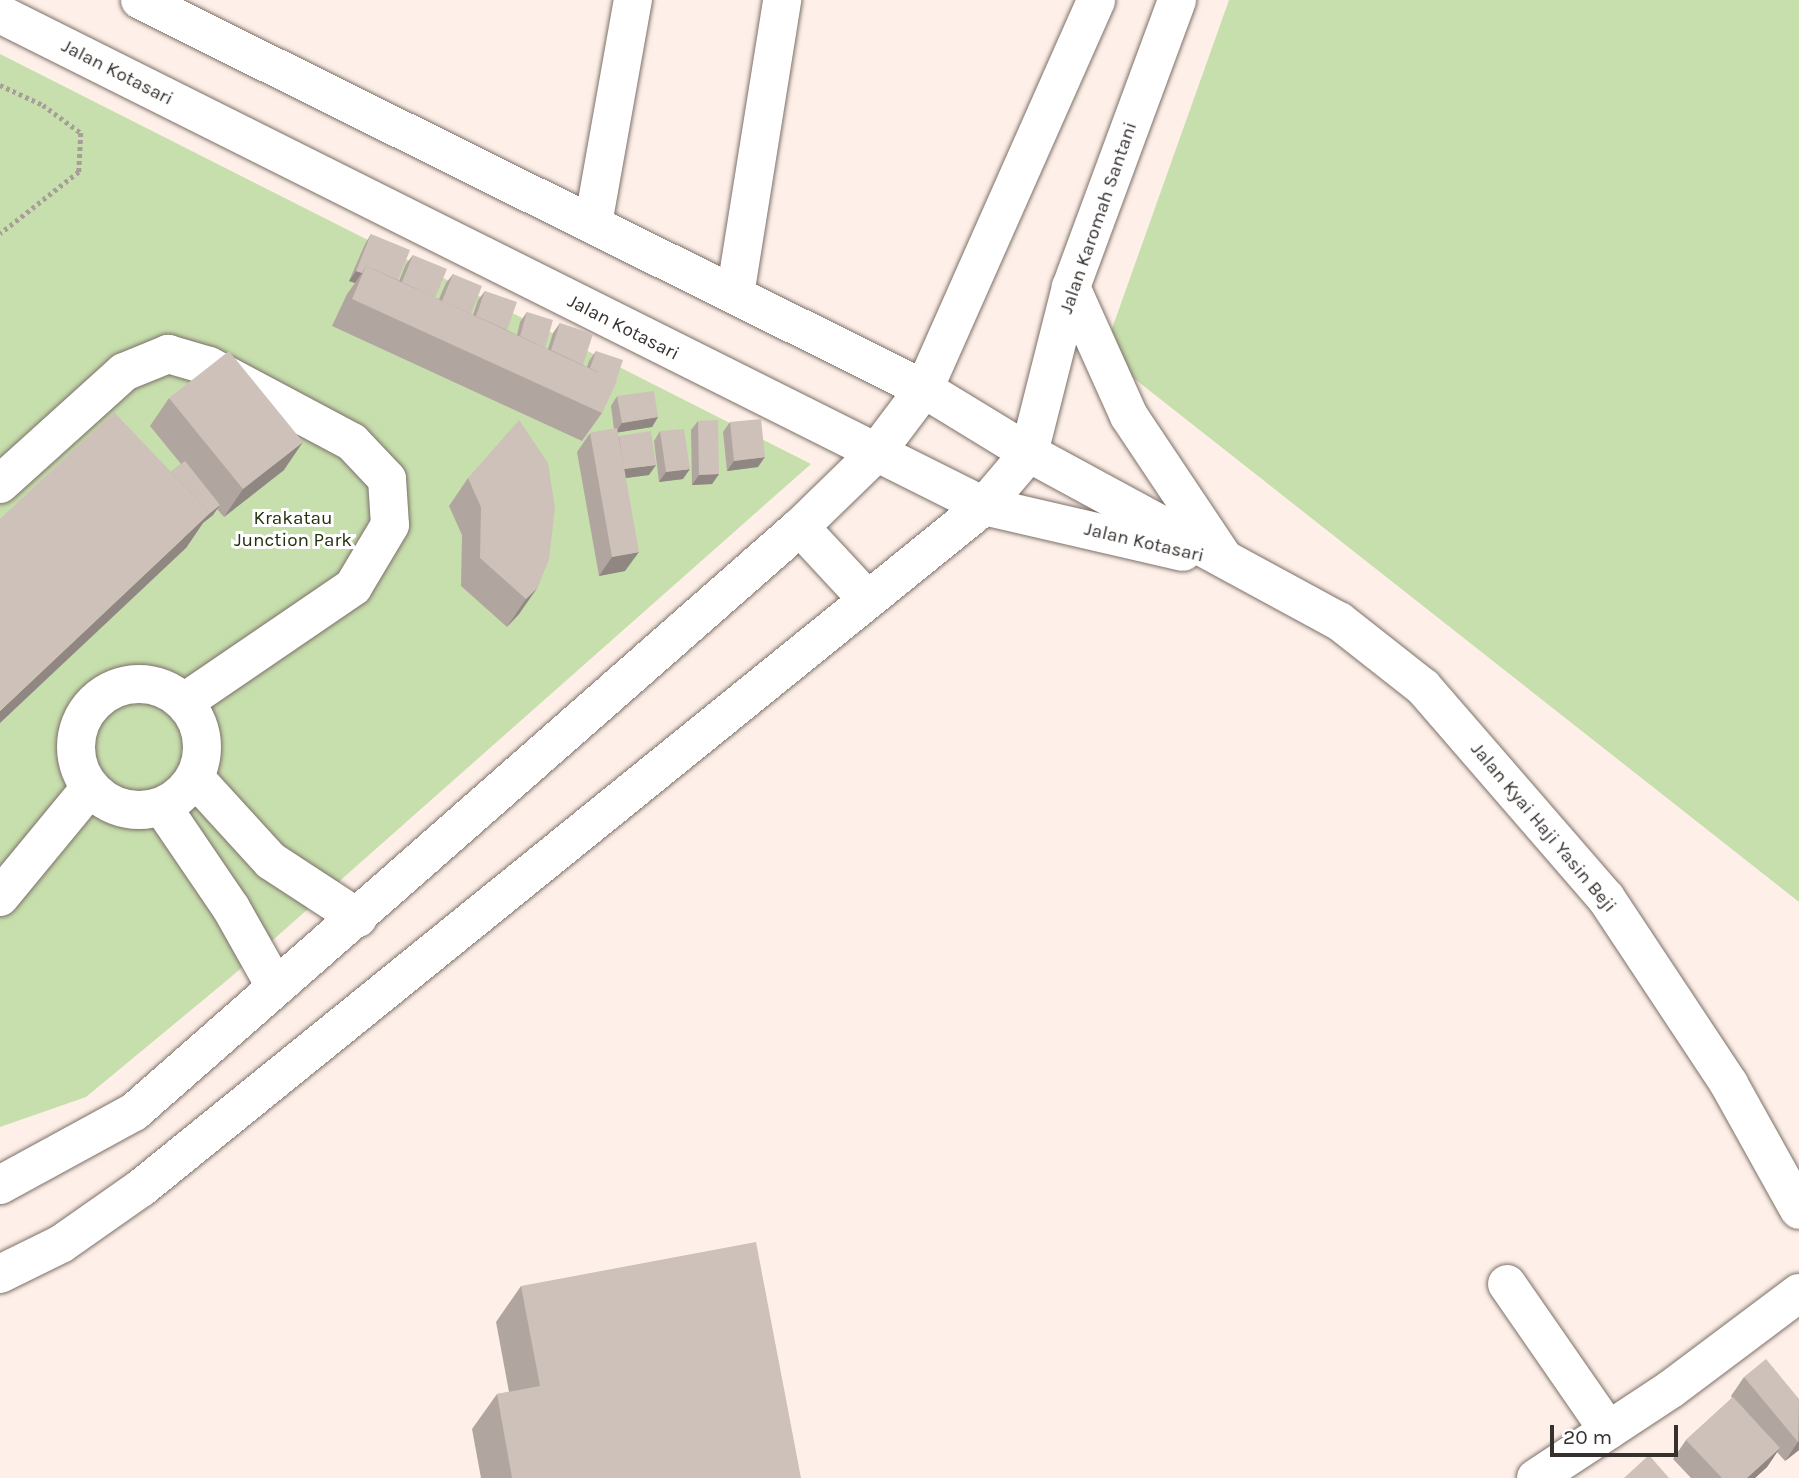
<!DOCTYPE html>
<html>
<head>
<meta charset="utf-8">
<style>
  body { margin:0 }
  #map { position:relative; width:1799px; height:1478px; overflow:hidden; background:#fef0e8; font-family:Karla,sans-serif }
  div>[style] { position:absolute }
  .green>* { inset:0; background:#c7dead }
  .path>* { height:4.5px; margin-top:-2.25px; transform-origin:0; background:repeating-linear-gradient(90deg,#a89e98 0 3.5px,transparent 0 7px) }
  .roads { filter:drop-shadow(0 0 2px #7c7069) drop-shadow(0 0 2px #7c7069) }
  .minor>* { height:38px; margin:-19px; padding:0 19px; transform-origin:19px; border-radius:19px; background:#fff }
  .minor>.ring { margin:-19px; padding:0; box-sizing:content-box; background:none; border:38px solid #fff; border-radius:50% }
  .wall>* { inset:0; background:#b1a69f }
  .shaded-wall>* { inset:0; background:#908782 }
  .building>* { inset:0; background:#cec1b9 }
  span { translate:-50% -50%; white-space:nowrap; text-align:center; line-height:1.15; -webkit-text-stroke:6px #fff; paint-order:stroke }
  .street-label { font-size:19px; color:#36312e }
  .park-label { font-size:19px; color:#23310f }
  .scale { position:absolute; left:1550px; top:1425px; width:128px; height:32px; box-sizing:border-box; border:4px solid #36312e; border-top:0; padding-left:9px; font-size:21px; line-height:24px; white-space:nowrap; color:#36312e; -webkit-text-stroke:5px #fff; paint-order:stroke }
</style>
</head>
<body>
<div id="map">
  <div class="green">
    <div style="clip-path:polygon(1229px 0,1799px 0,1799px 902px,1103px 354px)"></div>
    <div style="clip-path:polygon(0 54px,811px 464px,231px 977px,86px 1097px,0 1127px)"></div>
  </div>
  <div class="path">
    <div style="left:0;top:85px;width:47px;rotate:24.9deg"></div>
    <div style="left:43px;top:105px;width:47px;rotate:36.4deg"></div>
    <div style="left:81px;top:133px;width:39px;rotate:93deg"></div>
    <div style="left:79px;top:172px;width:100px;rotate:141.9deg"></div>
  </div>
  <div class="roads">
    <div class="minor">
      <div style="left:140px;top:0;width:875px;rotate:26.39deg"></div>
      <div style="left:924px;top:389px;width:123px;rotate:31.4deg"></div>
      <div style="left:1029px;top:453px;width:353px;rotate:28.5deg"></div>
      <div style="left:1339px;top:621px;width:107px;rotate:38.2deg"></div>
      <div style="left:1423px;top:687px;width:279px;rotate:49.1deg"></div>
      <div style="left:1606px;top:898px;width:223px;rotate:56.5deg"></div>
      <div style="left:1729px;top:1084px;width:144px;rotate:60.9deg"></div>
      <div style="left:0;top:14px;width:1100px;rotate:26.57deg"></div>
      <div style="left:984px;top:506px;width:204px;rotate:13deg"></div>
      <div style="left:593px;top:224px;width:228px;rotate:-79.9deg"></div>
      <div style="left:1071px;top:287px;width:141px;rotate:65.8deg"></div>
      <div style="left:1129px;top:416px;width:169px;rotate:56.3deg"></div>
      <div style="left:735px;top:295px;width:299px;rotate:-80.9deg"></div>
      <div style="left:0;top:484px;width:167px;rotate:-42.1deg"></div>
      <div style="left:124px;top:372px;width:48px;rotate:-22.2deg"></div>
      <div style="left:168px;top:354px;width:43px;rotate:16.3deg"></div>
      <div style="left:209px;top:366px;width:162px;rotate:28deg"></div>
      <div style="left:352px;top:442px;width:51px;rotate:46.6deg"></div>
      <div style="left:387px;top:479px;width:46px;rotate:86.3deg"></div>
      <div style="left:390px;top:525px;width:72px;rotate:120.8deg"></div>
      <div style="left:353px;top:587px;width:202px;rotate:145.7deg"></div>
      <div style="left:800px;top:527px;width:97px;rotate:47.1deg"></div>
      <div class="ring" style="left:76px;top:684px;width:88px;height:88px"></div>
      <div style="left:196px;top:779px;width:111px;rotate:47.6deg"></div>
      <div style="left:271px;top:861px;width:104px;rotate:33.2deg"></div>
      <div style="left:163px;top:808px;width:121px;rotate:55.8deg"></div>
      <div style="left:231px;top:908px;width:90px;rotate:60.6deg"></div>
      <div style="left:0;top:897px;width:140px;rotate:-50.5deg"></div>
      <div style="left:0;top:1185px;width:153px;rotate:-28.6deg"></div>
      <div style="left:134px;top:1112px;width:886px;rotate:-41.3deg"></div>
      <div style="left:800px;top:527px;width:105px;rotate:-44.2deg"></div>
      <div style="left:875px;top:454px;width:81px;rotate:-53deg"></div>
      <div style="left:924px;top:389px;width:425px;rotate:-66.1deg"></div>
      <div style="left:0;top:1274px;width:68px;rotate:-26.2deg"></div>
      <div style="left:61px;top:1244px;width:98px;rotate:-35deg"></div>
      <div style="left:141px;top:1188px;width:1084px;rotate:-38.97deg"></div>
      <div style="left:984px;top:506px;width:70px;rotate:-49.7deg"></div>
      <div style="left:1029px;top:453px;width:171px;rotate:-75.8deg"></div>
      <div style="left:1071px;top:287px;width:306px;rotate:-69.7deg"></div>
      <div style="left:1507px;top:1284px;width:178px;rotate:55.3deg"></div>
      <div style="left:1536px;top:1478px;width:162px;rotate:-33.4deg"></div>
      <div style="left:1671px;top:1389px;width:160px;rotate:-36.9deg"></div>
    </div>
  </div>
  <div class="wall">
    <div style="clip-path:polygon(371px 234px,398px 280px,399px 281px,406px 264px,413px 255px,435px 298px,439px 299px,446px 283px,453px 274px,471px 314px,473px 315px,478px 300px,485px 291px,507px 330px,517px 335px,520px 322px,527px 312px,545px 348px,548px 349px,553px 333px,560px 323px,583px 365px,587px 367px,589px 361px,596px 351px,602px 413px,582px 441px,332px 326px,347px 294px,355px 283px,349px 281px,365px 244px)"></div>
    <div style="clip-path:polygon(617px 396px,658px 417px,652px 427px,618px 432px,618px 436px,649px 475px,626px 478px,625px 571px,599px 576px,577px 452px,590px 433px,614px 429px,611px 406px)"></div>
    <div style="clip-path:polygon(169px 398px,284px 470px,224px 517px,217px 509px,213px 515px,203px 523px,186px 548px,171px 472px,181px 464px,150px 426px)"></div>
    <div style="clip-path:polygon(698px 421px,719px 474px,712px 484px,692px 485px,691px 430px)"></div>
    <div style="clip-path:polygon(730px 422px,758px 467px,727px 471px,723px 432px)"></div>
    <div style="clip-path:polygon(660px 431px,683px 479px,659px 482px,654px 441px)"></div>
    <div style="clip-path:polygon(468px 478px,549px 559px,519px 614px,507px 627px,461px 586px,462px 535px,449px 506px)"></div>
    <div style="clip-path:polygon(521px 1286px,801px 1478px,481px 1478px,472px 1429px,497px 1394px,509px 1392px,496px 1322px)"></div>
    <div style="clip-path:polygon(1744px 1377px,1799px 1399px,1799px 1450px,1785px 1461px,1777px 1452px,1767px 1467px,1755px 1478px,1691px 1478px,1673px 1459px,1686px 1440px,1732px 1398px,1731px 1396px)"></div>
  </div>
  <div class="shaded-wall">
    <div style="clip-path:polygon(356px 271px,362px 273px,355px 283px,349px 281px)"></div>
    <div style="clip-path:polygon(658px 417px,652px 427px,615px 433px,622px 423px)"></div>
    <div style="clip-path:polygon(303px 442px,284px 470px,224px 517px,243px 489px)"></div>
    <div style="clip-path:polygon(765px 457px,758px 467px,727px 471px,734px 461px)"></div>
    <div style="clip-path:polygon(656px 465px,649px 475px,618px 479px,624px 469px)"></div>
    <div style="clip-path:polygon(690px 469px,683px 479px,659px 482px,666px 472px)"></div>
    <div style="clip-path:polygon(719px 474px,712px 484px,692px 485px,699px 475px)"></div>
    <div style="clip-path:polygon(220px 505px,213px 515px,203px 523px,186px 548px,0 723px,0 711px,210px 513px)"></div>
    <div style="clip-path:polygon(639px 552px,625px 571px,599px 576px,612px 557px)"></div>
    <div style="clip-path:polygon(538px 587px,519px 614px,507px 627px,526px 599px)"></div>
    <div style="clip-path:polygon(1799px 1441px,1799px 1450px,1785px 1461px,1798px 1442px)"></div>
    <div style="clip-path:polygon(1780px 1448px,1767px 1467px,1755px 1478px,1747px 1478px)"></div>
  </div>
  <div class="building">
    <div style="clip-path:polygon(371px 234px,410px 250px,398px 280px,366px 266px,362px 273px,356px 271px)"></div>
    <div style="clip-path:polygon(413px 255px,447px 269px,435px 298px,402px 282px)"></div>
    <div style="clip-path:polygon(366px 266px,617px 381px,602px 413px,352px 299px)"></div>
    <div style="clip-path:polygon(453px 274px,482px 286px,471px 314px,442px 301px)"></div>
    <div style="clip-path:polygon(485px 291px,517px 302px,507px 330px,476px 316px)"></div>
    <div style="clip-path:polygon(527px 312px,553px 320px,545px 348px,520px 336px)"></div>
    <div style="clip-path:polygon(560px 323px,593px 334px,583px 365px,551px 350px)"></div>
    <div style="clip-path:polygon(229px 351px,303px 442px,243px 489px,169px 398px)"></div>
    <div style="clip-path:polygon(596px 351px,623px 360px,616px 381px,590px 368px)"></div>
    <div style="clip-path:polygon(654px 391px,658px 417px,622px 423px,617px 396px)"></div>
    <div style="clip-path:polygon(114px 412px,210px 513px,0 711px,0 519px)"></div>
    <div style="clip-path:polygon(761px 419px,765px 457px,734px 461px,730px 422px)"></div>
    <div style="clip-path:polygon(519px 420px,548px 463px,555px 508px,549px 559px,538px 587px,526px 599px,480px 558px,481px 507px,468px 478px)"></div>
    <div style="clip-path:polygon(718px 420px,719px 474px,699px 475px,698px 421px)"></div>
    <div style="clip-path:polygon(617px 428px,639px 552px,612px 557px,590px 433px)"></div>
    <div style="clip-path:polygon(684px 429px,690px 469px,666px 472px,660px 431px)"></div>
    <div style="clip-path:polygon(651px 431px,656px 465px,624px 469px,619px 436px)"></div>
    <div style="clip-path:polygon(185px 461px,220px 505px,209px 514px,210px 513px,171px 472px)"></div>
    <div style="clip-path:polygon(756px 1242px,801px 1478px,512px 1478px,497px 1394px,540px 1386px,521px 1286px)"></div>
    <div style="clip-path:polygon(1766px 1359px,1799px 1399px,1798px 1442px,1744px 1377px)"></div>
    <div style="clip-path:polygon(1733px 1397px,1780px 1448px,1747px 1478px,1722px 1478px,1686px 1440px)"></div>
    <div style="clip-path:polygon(1649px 1455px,1669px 1478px,1624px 1478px)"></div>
  </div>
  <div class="street-label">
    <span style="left:117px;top:73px;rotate:27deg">Jalan Kotasari</span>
    <span style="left:1099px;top:218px;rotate:-71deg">Jalan Karomah Santani</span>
    <span style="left:623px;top:328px;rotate:27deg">Jalan Kotasari</span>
    <span style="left:1144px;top:543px;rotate:13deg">Jalan Kotasari</span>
    <span style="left:1543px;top:828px;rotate:50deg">Jalan Kyai Haji Yasin Beji</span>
  </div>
  <div class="park-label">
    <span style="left:293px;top:530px">Krakatau<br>Junction Park</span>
  </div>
  <div class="scale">20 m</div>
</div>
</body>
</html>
